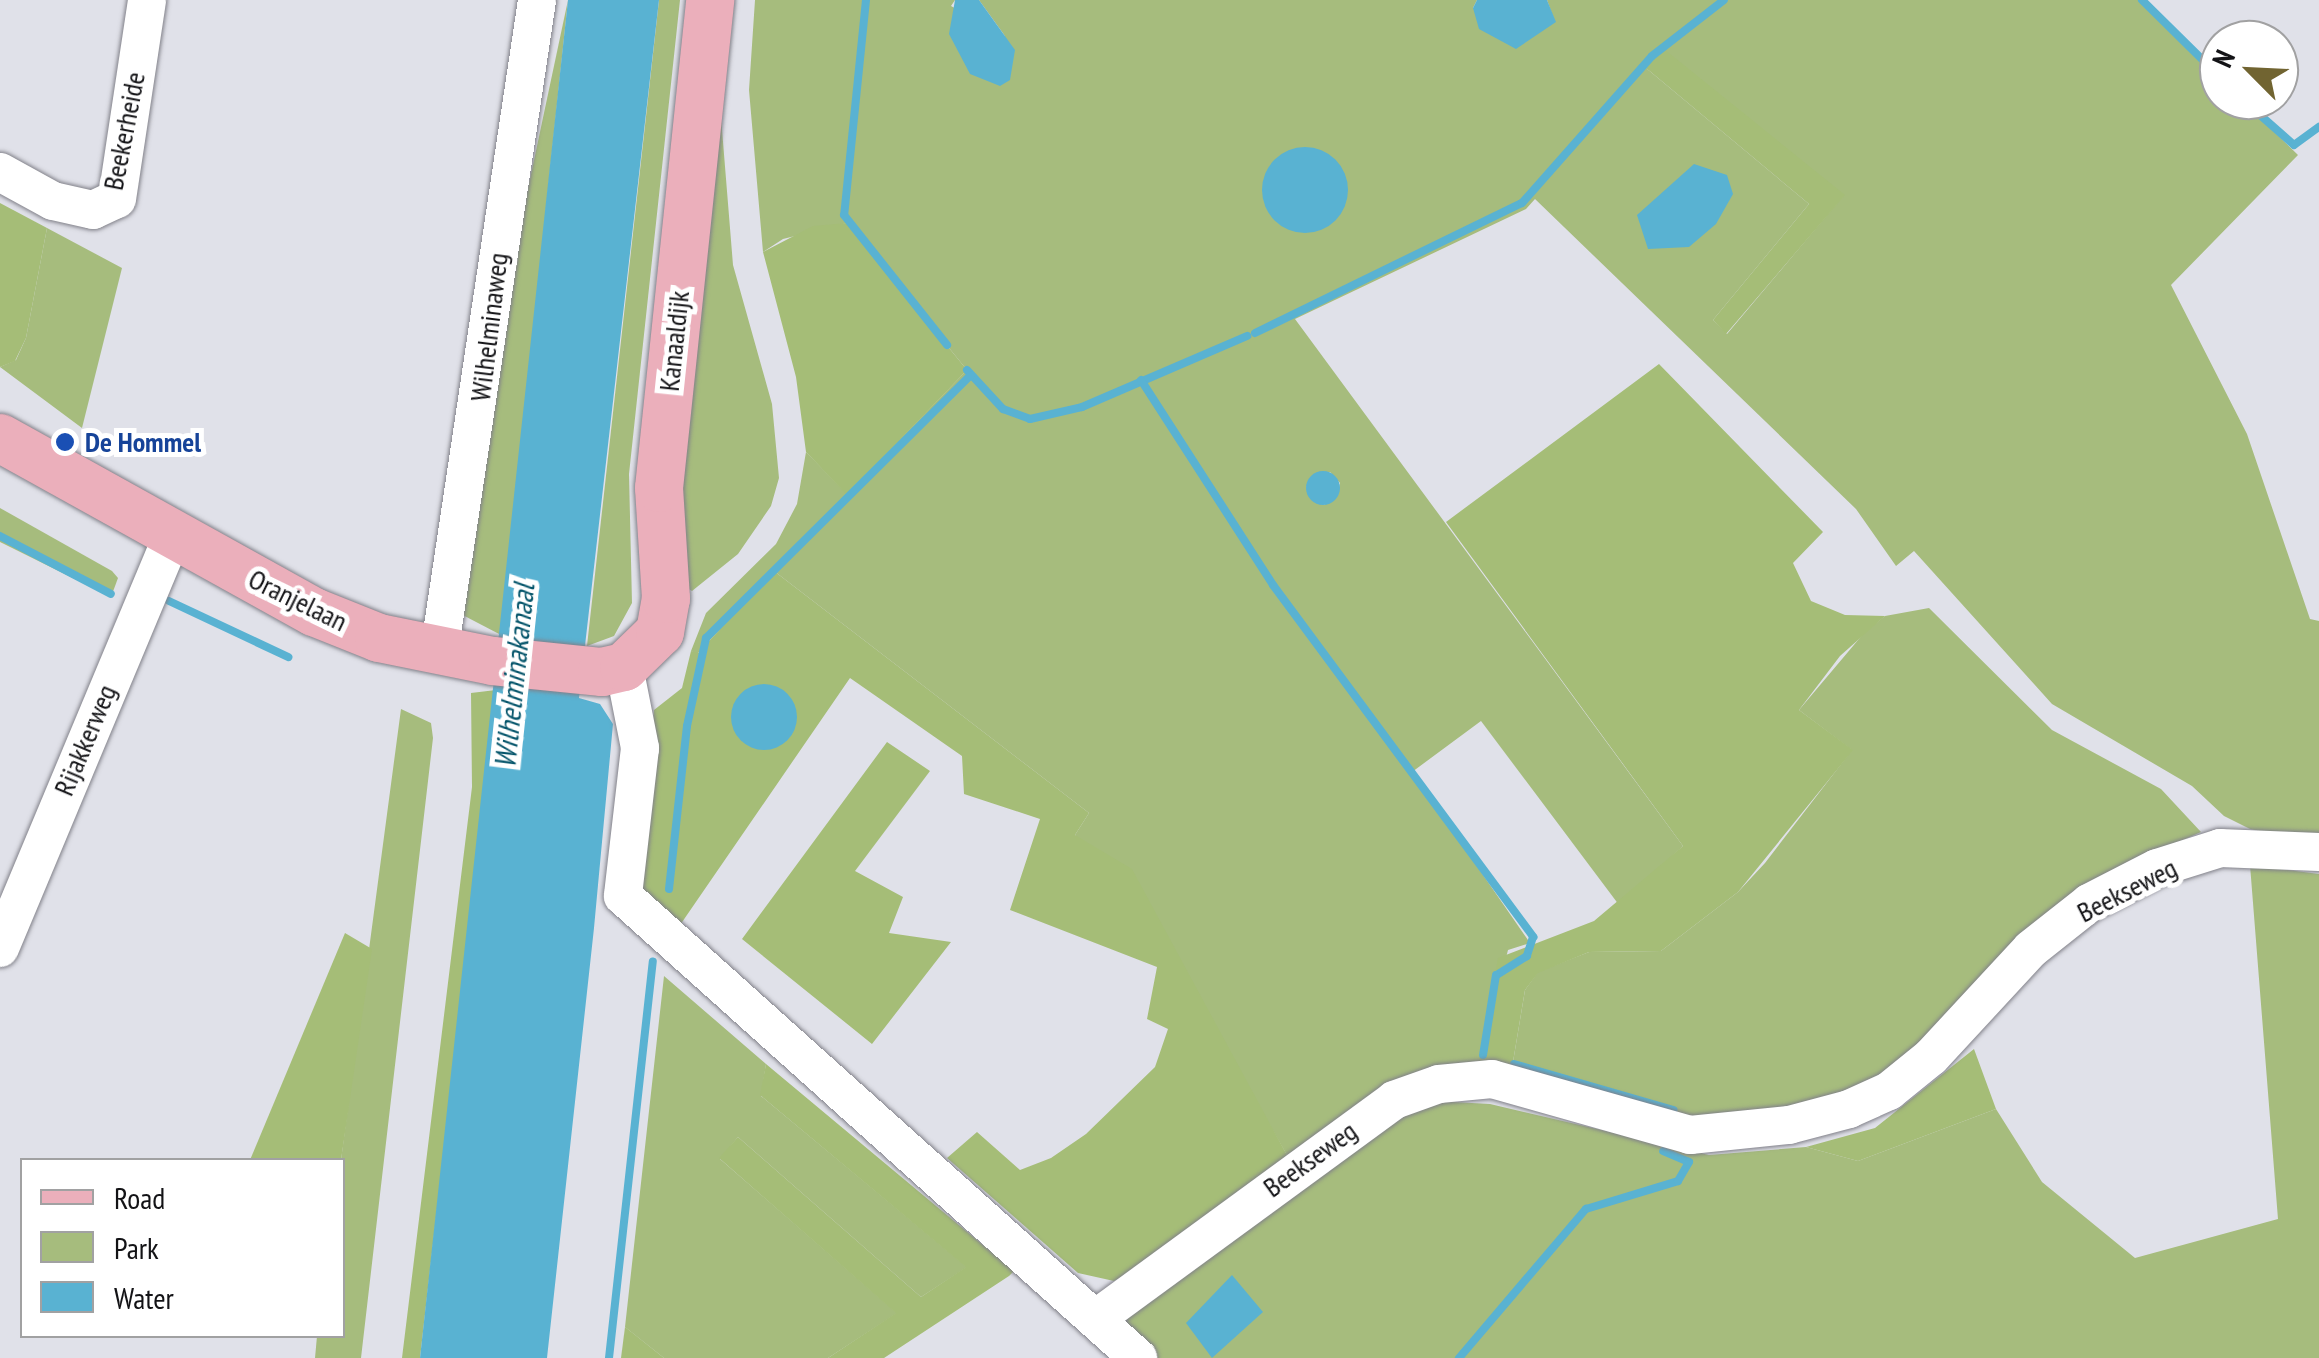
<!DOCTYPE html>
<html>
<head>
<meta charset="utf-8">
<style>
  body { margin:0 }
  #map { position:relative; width:2319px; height:1358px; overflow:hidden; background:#e0e1e9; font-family:"PT Sans Narrow",sans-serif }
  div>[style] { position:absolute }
  .green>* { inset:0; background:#a6bc7d }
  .forest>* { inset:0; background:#a5bd77 }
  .water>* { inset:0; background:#59b2d2 }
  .round { border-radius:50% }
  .stream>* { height:8px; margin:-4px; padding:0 4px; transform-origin:4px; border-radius:4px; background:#59b2d2 }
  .roads { filter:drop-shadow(0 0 2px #818189) drop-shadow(0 0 2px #818189) }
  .minor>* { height:38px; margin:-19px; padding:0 19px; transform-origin:19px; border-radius:19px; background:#fff }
  .major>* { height:48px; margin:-24px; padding:0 24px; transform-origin:24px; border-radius:24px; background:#ebafbb }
  .dots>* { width:28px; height:28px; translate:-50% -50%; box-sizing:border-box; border:5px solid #fff; border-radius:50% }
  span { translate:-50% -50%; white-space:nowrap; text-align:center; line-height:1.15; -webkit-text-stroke:10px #fff; paint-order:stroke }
  .street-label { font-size:28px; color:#131316 }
  .transit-label { font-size:28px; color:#164399; font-weight:700 }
  .left { translate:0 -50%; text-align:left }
  .water-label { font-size:30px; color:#04546a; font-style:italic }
  .legend { position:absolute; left:20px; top:1158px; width:325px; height:180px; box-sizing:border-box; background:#fff; border:2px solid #a1a1a2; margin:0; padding:12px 18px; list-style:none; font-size:30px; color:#131316 }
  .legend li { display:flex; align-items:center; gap:20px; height:50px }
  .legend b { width:50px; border:2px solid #a1a1a2 }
  .north { position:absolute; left:2199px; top:20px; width:100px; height:100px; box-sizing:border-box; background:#fff; border:2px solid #a1a1a2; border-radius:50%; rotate:294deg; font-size:28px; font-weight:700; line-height:40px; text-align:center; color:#131316 }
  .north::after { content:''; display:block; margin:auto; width:35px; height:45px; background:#716431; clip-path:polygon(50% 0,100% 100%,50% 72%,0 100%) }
</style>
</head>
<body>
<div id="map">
  <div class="green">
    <div style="clip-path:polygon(568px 0,501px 635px,455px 611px,527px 193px)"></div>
    <div style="clip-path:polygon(659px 0,680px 0,629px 474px,632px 603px,614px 636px,587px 646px)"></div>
    <div style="clip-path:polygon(evenodd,755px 0,955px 0,951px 6px,1005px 36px,979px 0,1477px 0,1473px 8px,1555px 22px,1547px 0,2140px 0,2219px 78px,2219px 100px,2242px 100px,2298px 155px,2171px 285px,2247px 434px,2310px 619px,2319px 621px,2319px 844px,2250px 829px,2224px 816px,2192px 786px,2052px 704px,1914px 551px,1896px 566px,1856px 509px,1535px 199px,1526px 209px,1295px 319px,1683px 846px,1619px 905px,1481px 721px,1412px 772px,1530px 943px,1508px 950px,1478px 1068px,1288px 1157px,1241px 1074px,1075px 835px,1089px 813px,774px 571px,697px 654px,691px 651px,706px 613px,776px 544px,797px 504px,806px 452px,847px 494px,967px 370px,847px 223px,783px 239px,763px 252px,749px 90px,755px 0,1646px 68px,1844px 195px,1727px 334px,1713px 320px,1809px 204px,1646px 68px,755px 0,1330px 472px,1340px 483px,1338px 495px,1324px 505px,1313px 501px,1306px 487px,1330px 472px)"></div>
    <div style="clip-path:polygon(717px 68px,733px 265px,772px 404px,779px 478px,771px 506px,738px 554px,692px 591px,685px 587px,678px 550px)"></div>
    <div style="clip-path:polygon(47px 228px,122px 268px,82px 428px,0 367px,16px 360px,26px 338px)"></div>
    <div style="clip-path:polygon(0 508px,112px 571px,118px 578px,111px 597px,0 542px)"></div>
    <div style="clip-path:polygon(1929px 608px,2052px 730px,2161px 789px,2201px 832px,2121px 867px,2024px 932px,1917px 1049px,1866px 1085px,1788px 1112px,1696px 1120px,1511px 1074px,1525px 990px,1538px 972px,1589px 952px,1661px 951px,1738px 892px,1765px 863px,1852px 750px,1799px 710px,1864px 633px,1885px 616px)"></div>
    <div style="clip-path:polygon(401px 709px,431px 723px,433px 738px,361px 1358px,315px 1358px,317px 1336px,342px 1336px,341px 1160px)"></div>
    <div style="clip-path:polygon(2250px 865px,2319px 874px,2319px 1358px,1148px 1358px,1119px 1321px,1401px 1117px,1435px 1101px,1490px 1104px,1709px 1155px,1806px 1147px,1858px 1161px,1996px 1109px,2042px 1182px,2135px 1258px,2278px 1219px)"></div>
    <div style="clip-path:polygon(664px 976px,766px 1064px,761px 1096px,967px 1267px,921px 1297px,738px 1137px,720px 1159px,897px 1313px,828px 1358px,664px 1358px,625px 1327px)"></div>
  </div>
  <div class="forest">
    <div style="clip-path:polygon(1664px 49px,1845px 195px,1726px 334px,1713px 320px,1809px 204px,1646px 68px)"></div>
    <div style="clip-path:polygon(0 203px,47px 228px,26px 338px,15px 361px,0 367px)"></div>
    <div style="clip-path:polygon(847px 223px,967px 370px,847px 495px,806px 452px,796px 377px,763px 252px,813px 226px)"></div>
    <div style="clip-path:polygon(1659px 364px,1823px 532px,1793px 563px,1811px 601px,1845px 615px,1885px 616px,1840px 656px,1799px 710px,1853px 750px,1738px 892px,1661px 951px,1589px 952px,1538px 973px,1525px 990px,1511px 1074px,1478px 1068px,1498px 958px,1594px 921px,1683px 846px,1446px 522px)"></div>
    <div style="clip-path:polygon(774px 571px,1089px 813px,1075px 835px,1132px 869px,1288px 1157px,1126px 1275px,1114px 1281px,1078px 1273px,947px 1158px,977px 1132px,1020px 1170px,1051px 1158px,1086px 1134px,1155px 1067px,1168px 1029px,1147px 1019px,1157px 967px,1010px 910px,1040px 819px,964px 794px,962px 756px,850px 678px,678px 928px,640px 891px,654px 710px,682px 688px,691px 651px,698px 653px)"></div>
    <div style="clip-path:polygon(496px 690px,420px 1358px,402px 1358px,472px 787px,471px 693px)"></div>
    <div style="clip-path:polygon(887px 742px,930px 771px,855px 871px,903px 897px,889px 933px,951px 942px,872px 1044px,742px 939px)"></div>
    <div style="clip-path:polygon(345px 933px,372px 949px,341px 1160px,250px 1160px)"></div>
    <div style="clip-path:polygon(1974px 1049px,1996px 1109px,1858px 1161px,1806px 1147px,1875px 1128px)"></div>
    <div style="clip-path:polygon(766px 1064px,1014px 1271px,1009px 1276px,884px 1358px,828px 1358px,896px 1313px,719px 1158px,738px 1137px,921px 1297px,966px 1267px,760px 1095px)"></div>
    <div style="clip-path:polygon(625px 1327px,634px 1334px,664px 1358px,621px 1358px)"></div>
  </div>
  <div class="water">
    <div style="clip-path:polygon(568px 0,659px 0,579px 698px,600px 704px,613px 724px,594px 928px,547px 1358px,420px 1358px)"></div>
    <div style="clip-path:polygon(955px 0,979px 0,1015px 50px,1010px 80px,1000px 86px,970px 74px,949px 34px)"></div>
    <div style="clip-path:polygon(1477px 0,1547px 0,1556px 22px,1516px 49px,1479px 29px,1473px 8px)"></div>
    <div class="round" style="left:1262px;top:147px;width:86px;height:86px"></div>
    <div style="clip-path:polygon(1694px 164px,1727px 175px,1733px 194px,1716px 224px,1689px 247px,1648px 249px,1637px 215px)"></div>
    <div class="round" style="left:1306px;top:471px;width:34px;height:34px"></div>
    <div class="round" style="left:731px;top:684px;width:66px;height:66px"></div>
    <div style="clip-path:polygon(1232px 1275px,1263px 1312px,1212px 1358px,1186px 1323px)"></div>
  </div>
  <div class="stream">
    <div style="left:866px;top:0;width:216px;rotate:95.8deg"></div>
    <div style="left:844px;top:215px;width:166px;rotate:51.6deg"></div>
    <div style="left:2142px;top:0;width:108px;rotate:44.6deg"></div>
    <div style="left:2243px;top:100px;width:68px;rotate:41.4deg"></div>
    <div style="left:2294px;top:145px;width:31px;rotate:-36deg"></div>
    <div style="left:1255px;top:333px;width:297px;rotate:-26deg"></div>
    <div style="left:1522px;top:203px;width:196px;rotate:-48.5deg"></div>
    <div style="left:1652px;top:56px;width:91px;rotate:-37.9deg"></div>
    <div style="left:967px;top:370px;width:53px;rotate:47.3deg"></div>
    <div style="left:1003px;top:409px;width:29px;rotate:20deg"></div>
    <div style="left:1030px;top:419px;width:53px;rotate:-13deg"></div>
    <div style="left:1082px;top:407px;width:180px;rotate:-23.3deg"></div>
    <div style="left:1141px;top:380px;width:244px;rotate:57.2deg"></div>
    <div style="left:1273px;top:585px;width:438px;rotate:53.5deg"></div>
    <div style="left:1533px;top:937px;width:20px;rotate:108deg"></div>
    <div style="left:1527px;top:956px;width:36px;rotate:148deg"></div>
    <div style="left:1496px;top:975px;width:81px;rotate:99.2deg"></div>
    <div style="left:0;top:536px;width:125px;rotate:27.6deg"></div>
    <div style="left:169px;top:601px;width:132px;rotate:25.2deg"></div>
    <div style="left:669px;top:889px;width:164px;rotate:-83.7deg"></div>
    <div style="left:687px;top:726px;width:90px;rotate:-77.8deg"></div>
    <div style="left:706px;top:638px;width:373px;rotate:-44.8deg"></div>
    <div style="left:1514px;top:1064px;width:166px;rotate:16.1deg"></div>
    <div style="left:609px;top:1358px;width:399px;rotate:-83.7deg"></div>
    <div style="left:1459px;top:1358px;width:196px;rotate:-49.6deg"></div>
    <div style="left:1586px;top:1209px;width:96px;rotate:-16.9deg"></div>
    <div style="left:1678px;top:1181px;width:22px;rotate:-60deg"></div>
    <div style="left:1689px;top:1162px;width:28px;rotate:-157deg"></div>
  </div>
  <div class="roads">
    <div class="minor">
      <div style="left:0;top:172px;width:60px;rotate:28.7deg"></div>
      <div style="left:53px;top:201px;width:41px;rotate:12.7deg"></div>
      <div style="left:93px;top:210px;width:26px;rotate:-25deg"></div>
      <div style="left:117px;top:199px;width:201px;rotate:-81.4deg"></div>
      <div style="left:439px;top:653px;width:660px;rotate:-81.46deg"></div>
      <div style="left:624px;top:667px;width:83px;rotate:78.8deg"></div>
      <div style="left:640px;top:748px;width:149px;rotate:96.6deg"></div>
      <div style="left:623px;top:896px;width:692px;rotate:41.89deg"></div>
      <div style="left:0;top:948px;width:449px;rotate:-67.3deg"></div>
      <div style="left:1098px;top:1317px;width:367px;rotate:-36.2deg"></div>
      <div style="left:1394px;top:1100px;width:48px;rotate:-19.6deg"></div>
      <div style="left:1439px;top:1084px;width:53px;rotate:-5.4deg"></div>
      <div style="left:1492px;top:1079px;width:206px;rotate:15.8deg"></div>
      <div style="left:1690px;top:1135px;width:100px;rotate:-5.8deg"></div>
      <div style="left:1789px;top:1125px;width:62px;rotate:-14.9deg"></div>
      <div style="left:1849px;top:1109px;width:44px;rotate:-24.2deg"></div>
      <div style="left:1889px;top:1091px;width:54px;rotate:-39deg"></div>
      <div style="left:1931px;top:1057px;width:147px;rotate:-47.2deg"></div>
      <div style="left:2031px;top:949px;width:74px;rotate:-38.4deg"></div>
      <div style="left:2089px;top:903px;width:76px;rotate:-27.2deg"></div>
      <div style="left:2157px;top:868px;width:66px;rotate:-17.6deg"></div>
      <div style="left:2220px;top:848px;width:99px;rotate:2.3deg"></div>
    </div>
    <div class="major">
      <div style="left:0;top:438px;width:359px;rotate:29deg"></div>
      <div style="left:314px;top:612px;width:70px;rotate:21.8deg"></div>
      <div style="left:379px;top:638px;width:116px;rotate:11.4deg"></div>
      <div style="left:493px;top:661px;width:110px;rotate:5.8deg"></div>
      <div style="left:602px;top:672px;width:23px;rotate:-13deg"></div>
      <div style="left:624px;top:667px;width:50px;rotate:-44.2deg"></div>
      <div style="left:660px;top:632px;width:34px;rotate:-80deg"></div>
      <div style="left:666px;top:599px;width:111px;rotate:-93.6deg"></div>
      <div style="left:659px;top:488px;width:491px;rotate:-84deg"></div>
    </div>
  </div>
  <div class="dots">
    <div style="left:65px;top:442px;background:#1a4fb4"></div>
  </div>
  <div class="street-label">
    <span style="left:124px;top:131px;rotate:-79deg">Beekerheide</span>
    <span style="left:489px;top:327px;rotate:-83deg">Wilhelminaweg</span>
    <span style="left:674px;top:341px;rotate:-84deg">Kanaaldijk</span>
    <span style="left:298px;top:600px;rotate:26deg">Oranjelaan</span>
    <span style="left:85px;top:740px;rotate:-67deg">Rijakkerweg</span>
    <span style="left:2127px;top:890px;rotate:-27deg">Beekseweg</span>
    <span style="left:1310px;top:1159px;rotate:-36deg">Beekseweg</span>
  </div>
  <div class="transit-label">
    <span class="left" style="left:85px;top:442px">De Hommel</span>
  </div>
  <div class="water-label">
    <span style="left:514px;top:676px;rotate:-84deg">Wilhelminakanaal</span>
  </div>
  <ul class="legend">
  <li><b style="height:12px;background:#ebafbb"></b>Road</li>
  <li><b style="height:28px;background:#a6bc7d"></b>Park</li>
  <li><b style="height:28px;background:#59b2d2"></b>Water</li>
  </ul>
  <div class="north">N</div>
</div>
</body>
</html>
